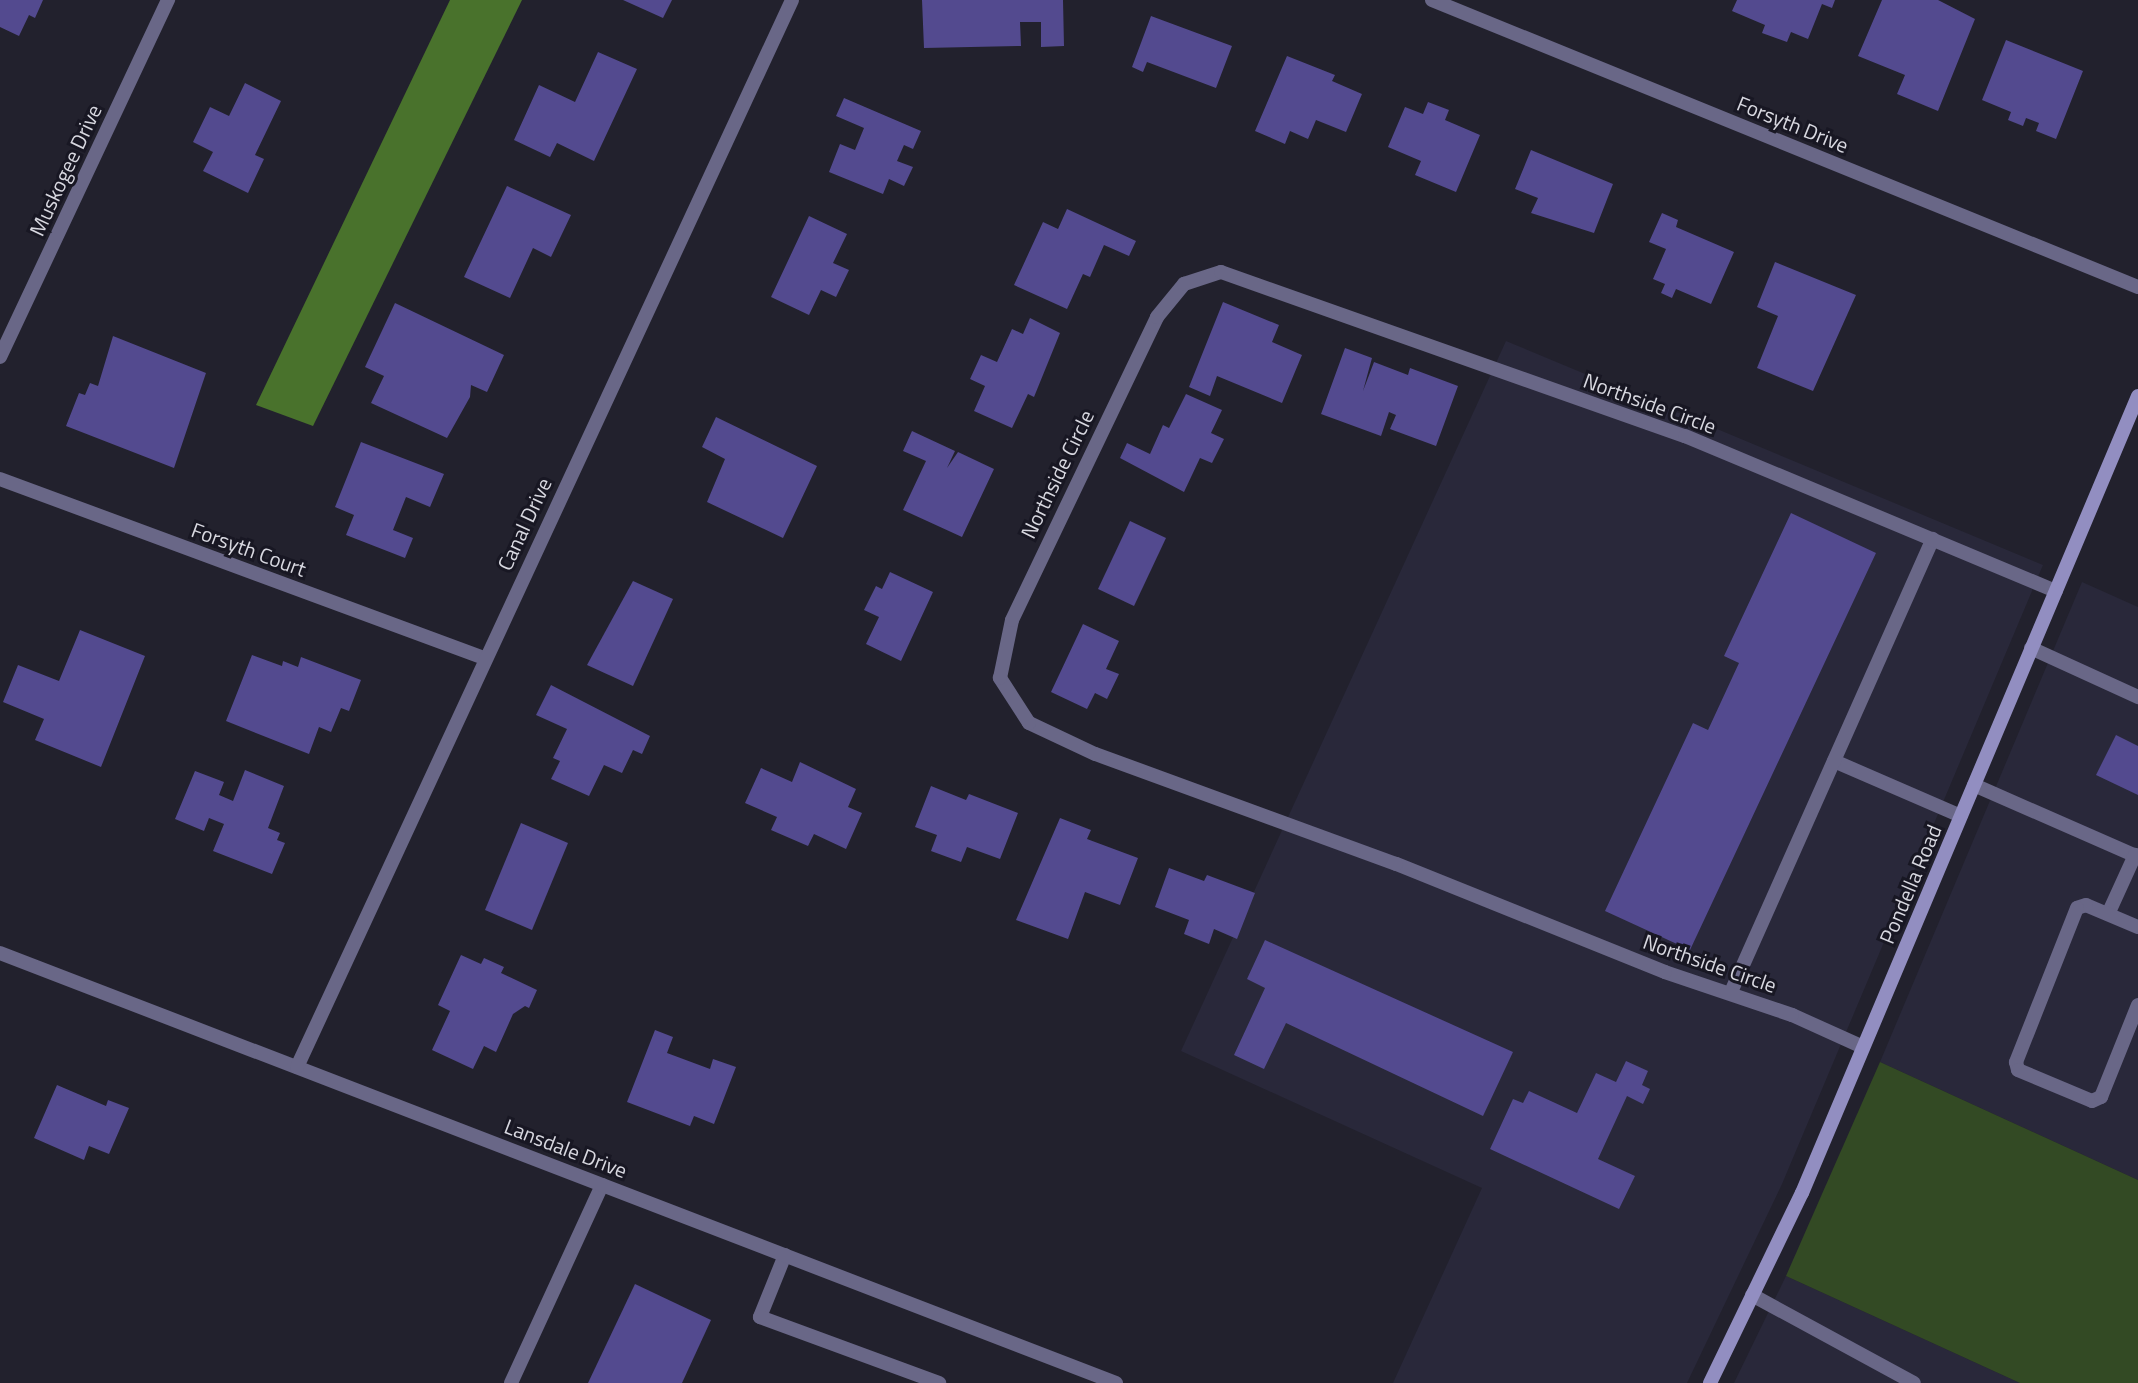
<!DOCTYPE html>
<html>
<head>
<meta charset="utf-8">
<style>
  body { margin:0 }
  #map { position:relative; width:2138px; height:1383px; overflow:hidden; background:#22212d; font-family:"Titillium Web",sans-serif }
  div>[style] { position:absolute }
  .built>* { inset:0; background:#29283a }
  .green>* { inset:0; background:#334a24 }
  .water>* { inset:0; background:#49722c }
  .building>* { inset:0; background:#534a8f }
  .service>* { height:14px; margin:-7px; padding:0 7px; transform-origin:7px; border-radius:7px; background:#696787 }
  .minor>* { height:14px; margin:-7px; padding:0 7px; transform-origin:7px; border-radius:7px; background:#696787 }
  .secondary>* { height:14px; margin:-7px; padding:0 7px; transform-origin:7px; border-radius:7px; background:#928ec1 }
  span { translate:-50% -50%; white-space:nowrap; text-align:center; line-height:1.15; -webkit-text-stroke:6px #181723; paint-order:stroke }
  .street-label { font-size:21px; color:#d8d8e0 }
</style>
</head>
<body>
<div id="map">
  <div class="built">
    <div style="clip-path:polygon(1506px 341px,2043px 565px,1782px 1184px,1687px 1383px,1393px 1383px,1482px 1188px,1181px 1051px)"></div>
    <div style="clip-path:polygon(2082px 582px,2138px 607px,2138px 1180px,1880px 1062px)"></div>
    <div style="clip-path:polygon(1786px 1276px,2020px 1383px,1734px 1383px)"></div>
  </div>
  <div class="green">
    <div style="clip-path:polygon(1880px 1062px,2138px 1180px,2138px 1383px,2020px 1383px,1786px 1276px)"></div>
  </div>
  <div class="water">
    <div style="clip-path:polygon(450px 0,522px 0,313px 426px,256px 405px)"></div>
  </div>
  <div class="building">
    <div style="clip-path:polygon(0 0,43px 0,35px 18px,29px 15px,19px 36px,0 27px)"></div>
    <div style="clip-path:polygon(623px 0,672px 0,663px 18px)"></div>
    <div style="clip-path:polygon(922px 0,1063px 0,1064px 46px,1041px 47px,1041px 22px,1020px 22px,1021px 46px,924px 48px)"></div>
    <div style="clip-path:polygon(1737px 0,1835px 0,1832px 8px,1822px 4px,1808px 39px,1791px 32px,1787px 42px,1762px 33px,1765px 25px,1732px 11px)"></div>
    <div style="clip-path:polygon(1882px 0,1938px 0,1975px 19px,1938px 111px,1897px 94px,1905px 75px,1858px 56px)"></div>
    <div style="clip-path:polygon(1151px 16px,1232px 46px,1216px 88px,1147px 62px,1143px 72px,1132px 67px)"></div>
    <div style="clip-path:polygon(2006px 40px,2083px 71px,2056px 139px,2036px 131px,2039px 123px,2026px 118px,2023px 126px,2008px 120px,2011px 112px,1982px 100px)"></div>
    <div style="clip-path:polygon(598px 52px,637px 69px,594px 161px,557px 143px,550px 157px,514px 140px,539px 85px,575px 102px)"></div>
    <div style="clip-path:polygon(1287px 56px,1335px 75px,1332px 81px,1362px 94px,1346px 132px,1316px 120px,1308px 139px,1290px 131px,1285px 144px,1255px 131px)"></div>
    <div style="clip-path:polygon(245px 83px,281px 101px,255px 155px,264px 159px,248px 193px,203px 171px,213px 152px,193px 142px,210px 107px,229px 116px)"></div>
    <div style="clip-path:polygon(844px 98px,921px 131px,913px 149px,904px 145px,897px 161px,913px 167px,904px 186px,889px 179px,883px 194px,829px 172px,840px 144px,855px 150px,864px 128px,836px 116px)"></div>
    <div style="clip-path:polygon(1428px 102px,1449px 110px,1445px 120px,1480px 135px,1456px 192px,1415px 175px,1421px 161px,1388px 147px,1405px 107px,1423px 114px)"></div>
    <div style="clip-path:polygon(1531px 150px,1613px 184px,1594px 233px,1531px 213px,1538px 198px,1515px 189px)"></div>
    <div style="clip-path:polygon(507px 186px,571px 215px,551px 257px,533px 248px,510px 298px,464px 277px)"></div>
    <div style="clip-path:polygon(1067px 209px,1136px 241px,1129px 256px,1104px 245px,1090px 277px,1083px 274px,1067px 309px,1014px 285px,1043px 222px,1058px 229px)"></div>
    <div style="clip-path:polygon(1662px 213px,1678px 220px,1676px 227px,1734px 252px,1711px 304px,1676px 289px,1672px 298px,1661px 293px,1665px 284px,1653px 279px,1666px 249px,1649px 242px)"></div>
    <div style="clip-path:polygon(809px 216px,847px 234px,833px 263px,849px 270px,836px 297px,821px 290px,809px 315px,771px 297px)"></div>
    <div style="clip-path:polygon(1775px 262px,1856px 295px,1813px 391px,1757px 368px,1778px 316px,1757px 307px)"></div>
    <div style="clip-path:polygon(1223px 302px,1279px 325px,1272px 342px,1302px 355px,1282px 403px,1217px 376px,1210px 396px,1189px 387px)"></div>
    <div style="clip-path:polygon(395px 303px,504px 355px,487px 392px,471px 385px,470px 397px,447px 438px,371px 403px,384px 376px,365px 367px)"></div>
    <div style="clip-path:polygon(1030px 318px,1060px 333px,1034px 397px,1028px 394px,1012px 428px,974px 411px,985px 386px,970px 379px,981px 355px,997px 362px,1012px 329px,1023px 334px)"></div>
    <div style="clip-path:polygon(113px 336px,206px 373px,174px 468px,66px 426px,79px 393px,85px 395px,90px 383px,98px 386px)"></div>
    <div style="clip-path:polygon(1345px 348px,1372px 358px,1363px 391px,1374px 362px,1408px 375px,1410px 368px,1458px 386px,1436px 446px,1390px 429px,1396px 415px,1389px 412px,1381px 436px,1321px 414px)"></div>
    <div style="clip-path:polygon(1186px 394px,1222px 410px,1211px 433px,1224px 439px,1212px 463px,1200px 458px,1184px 492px,1120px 458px,1127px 443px,1150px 454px,1163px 425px,1169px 428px)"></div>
    <div style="clip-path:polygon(716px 417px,817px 466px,783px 538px,707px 502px,725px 459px,702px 447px)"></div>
    <div style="clip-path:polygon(912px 431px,955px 451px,947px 468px,958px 452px,994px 469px,962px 537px,903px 510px,926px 461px,903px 451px)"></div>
    <div style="clip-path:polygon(361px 442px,444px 474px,430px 507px,406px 497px,393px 530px,413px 538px,405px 558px,346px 535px,354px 515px,335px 507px)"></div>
    <div style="clip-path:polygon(1791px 513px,1876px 553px,1690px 950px,1605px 911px,1693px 723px,1708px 730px,1739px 663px,1724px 656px)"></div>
    <div style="clip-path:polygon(1130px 521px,1166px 538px,1134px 606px,1098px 589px)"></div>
    <div style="clip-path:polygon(890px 572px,933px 592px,901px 661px,866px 644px,879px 617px,864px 610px,876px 586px,882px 589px)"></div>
    <div style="clip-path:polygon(633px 581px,673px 599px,633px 686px,587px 665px)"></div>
    <div style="clip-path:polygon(1083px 624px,1119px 641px,1106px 669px,1119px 674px,1107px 699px,1095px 693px,1087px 709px,1051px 692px)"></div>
    <div style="clip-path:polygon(80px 630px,145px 656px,101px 767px,35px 740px,44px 719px,3px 702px,18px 665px,59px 681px)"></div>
    <div style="clip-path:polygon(252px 655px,282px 666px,283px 661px,298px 667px,301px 657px,361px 680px,349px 711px,341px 708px,331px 732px,319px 727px,309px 754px,226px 721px)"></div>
    <div style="clip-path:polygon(551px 685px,650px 736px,642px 754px,633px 750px,622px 773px,604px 765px,589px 796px,551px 779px,560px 761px,553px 758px,567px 729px,536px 715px)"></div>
    <div style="clip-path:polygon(2116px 735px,2138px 746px,2138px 795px,2096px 775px)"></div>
    <div style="clip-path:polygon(800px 762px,856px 789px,848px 807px,862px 813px,846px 849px,814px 834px,808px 846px,771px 830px,777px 817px,745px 803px,761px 768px,792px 782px)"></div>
    <div style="clip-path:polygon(245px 770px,284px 786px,268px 828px,280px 833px,277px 840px,285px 843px,272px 874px,213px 851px,224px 824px,209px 818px,204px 831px,175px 819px,195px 771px,224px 782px,219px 795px,233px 801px)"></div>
    <div style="clip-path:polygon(931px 786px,966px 800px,969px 794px,1018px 813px,1000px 859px,967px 847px,961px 862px,931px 851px,937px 835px,915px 827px)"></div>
    <div style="clip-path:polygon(1060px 818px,1091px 830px,1087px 839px,1138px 858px,1120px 905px,1085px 892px,1068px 939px,1016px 920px)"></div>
    <div style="clip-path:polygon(521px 823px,568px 843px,532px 930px,485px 910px)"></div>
    <div style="clip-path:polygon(1169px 868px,1204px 881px,1207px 875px,1255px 893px,1237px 939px,1214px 929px,1209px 944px,1184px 934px,1189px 920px,1155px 907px)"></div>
    <div style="clip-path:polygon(1265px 940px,1513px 1052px,1483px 1116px,1286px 1023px,1264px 1069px,1234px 1055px,1265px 988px,1247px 979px)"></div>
    <div style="clip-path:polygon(461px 955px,481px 964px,484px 958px,504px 967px,501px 973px,537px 990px,529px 1008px,525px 1006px,513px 1014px,496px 1052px,484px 1046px,473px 1069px,432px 1050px,450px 1011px,438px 1005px)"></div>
    <div style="clip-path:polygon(655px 1030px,673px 1037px,667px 1053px,710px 1069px,713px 1059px,736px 1067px,714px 1124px,694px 1116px,690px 1126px,627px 1102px)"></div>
    <div style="clip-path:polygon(1626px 1061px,1648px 1071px,1642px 1085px,1650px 1089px,1643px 1104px,1627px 1096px,1598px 1159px,1635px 1176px,1619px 1209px,1490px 1149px,1513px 1099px,1523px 1103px,1529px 1091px,1577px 1113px,1596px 1073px,1616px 1082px)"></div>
    <div style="clip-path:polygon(57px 1085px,106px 1106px,108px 1100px,129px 1108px,109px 1154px,89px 1146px,84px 1160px,34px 1138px)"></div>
    <div style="clip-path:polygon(635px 1284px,711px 1320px,682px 1383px,588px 1383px)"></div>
  </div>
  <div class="service">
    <div style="left:2031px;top:648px;width:118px;rotate:24.6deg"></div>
    <div style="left:1834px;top:761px;width:138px;rotate:23.4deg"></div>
    <div style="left:1974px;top:785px;width:179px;rotate:23.7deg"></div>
    <div style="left:2109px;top:912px;width:63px;rotate:-65.5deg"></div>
    <div style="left:2138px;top:927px;width:56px;rotate:-157.1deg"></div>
    <div style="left:2086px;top:905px;width:9px;rotate:162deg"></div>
    <div style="left:2077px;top:908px;width:166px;rotate:111.6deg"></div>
    <div style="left:2016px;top:1062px;width:8px;rotate:76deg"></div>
    <div style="left:2018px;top:1070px;width:80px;rotate:22.7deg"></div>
    <div style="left:2092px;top:1101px;width:10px;rotate:-24deg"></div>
    <div style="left:2101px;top:1097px;width:99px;rotate:-68.1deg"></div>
    <div style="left:1731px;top:992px;width:496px;rotate:-66deg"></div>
    <div style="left:785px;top:1255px;width:67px;rotate:112deg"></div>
    <div style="left:760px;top:1317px;width:191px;rotate:20.2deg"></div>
    <div style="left:1752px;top:1295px;width:184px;rotate:28.5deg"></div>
    <div style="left:511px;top:1383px;width:218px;rotate:-65.3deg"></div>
  </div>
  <div class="minor">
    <div style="left:1432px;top:0;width:762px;rotate:22.12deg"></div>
    <div style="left:0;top:357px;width:395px;rotate:-64.8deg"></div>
    <div style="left:0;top:479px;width:516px;rotate:20.3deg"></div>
    <div style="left:0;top:953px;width:1196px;rotate:21.07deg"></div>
    <div style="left:1863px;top:1047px;width:78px;rotate:-155.7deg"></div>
    <div style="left:1792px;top:1015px;width:134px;rotate:-161.3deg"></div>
    <div style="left:1665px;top:972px;width:290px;rotate:-158.1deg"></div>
    <div style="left:1396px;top:864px;width:320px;rotate:-159.9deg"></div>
    <div style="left:1095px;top:754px;width:73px;rotate:-154.8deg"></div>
    <div style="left:1029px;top:723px;width:54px;rotate:-122.8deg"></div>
    <div style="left:1000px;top:678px;width:59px;rotate:-78.3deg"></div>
    <div style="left:1012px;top:620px;width:336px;rotate:-64.4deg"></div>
    <div style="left:1157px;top:317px;width:43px;rotate:-50.7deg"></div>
    <div style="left:1184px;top:284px;width:39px;rotate:-18deg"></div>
    <div style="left:1221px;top:272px;width:492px;rotate:19.5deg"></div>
    <div style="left:1685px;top:436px;width:402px;rotate:22.7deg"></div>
    <div style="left:297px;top:1067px;width:1176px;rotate:-65.11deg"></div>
  </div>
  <div class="secondary">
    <div style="left:1710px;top:1383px;width:211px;rotate:-64.2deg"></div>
    <div style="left:1802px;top:1193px;width:865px;rotate:-67.14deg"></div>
  </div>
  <div class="street-label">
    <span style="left:1793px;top:124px;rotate:22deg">Forsyth Drive</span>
    <span style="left:65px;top:170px;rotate:-65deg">Muskogee Drive</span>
    <span style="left:1650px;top:403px;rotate:20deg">Northside Circle</span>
    <span style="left:1057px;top:474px;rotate:-64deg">Northside Circle</span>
    <span style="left:524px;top:524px;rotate:-65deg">Canal Drive</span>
    <span style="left:249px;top:549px;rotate:20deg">Forsyth Court</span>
    <span style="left:1910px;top:884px;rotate:-67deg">Pondella Road</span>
    <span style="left:1710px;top:963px;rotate:19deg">Northside Circle</span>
    <span style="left:566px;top:1148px;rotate:21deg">Lansdale Drive</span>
  </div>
</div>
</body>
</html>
